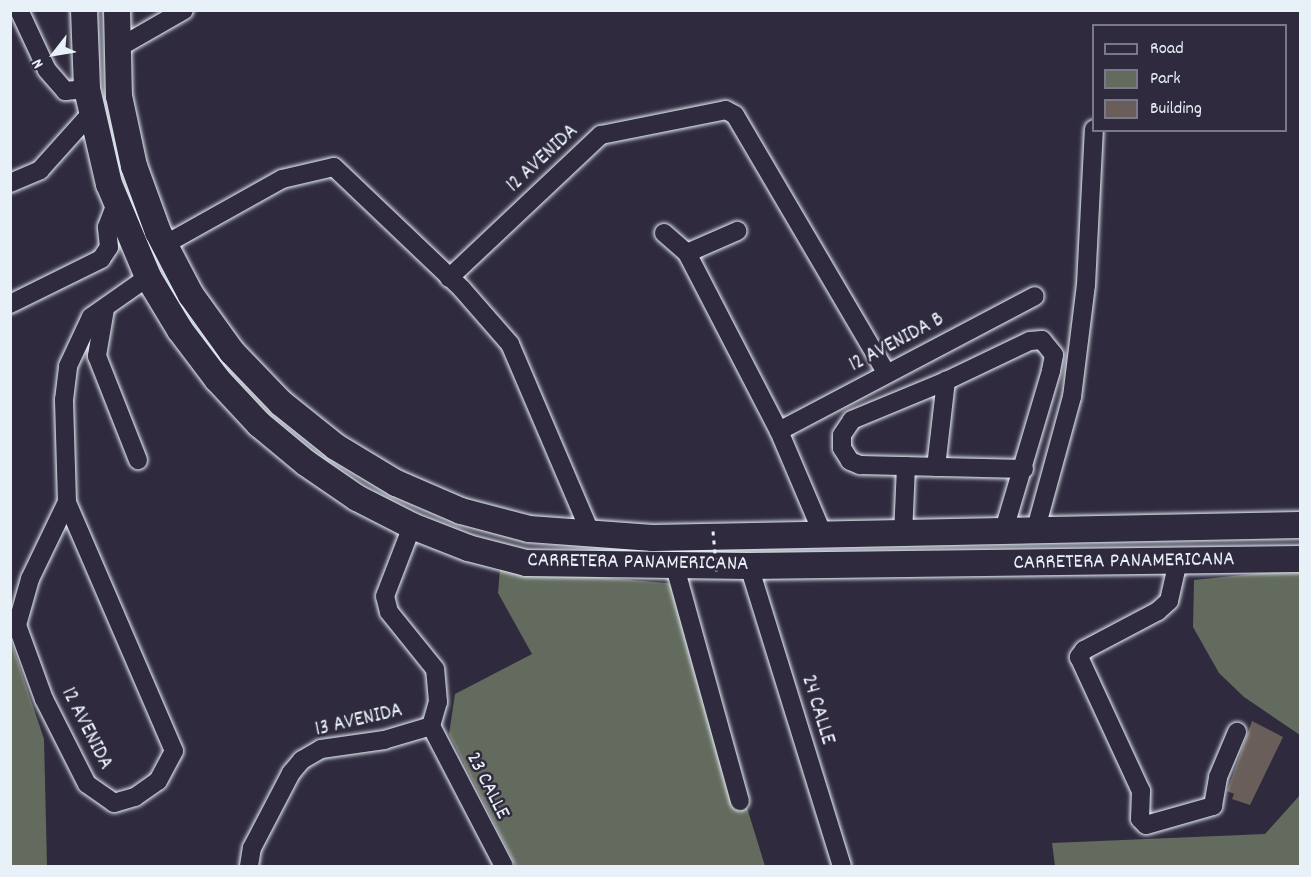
<!DOCTYPE html>
<html>
<head>
<meta charset="utf-8">
<style>
  body { margin:0 }
  #map { position:relative; width:1311px; height:877px; overflow:hidden; background:#2f2a3d; font-family:Dekko,sans-serif }
  div>[style] { position:absolute }
  .green>* { inset:0; background:#636b5e }
  .building>* { inset:0; background:#6a5e5a }
  .roads { filter:drop-shadow(0 0 2px #e8f1f8) drop-shadow(0 0 2px #e8f1f8) }
  .minor>* { height:18px; margin:-9px; padding:0 9px; transform-origin:9px; border-radius:9px; background:#2f2a3d }
  .highway>* { height:26px; margin:-13px; padding:0 13px; transform-origin:13px; border-radius:13px; background:#2f2a3d }
  .path-bridge>* { height:3px; margin-top:-1.5px; transform-origin:0; background:repeating-linear-gradient(90deg,#e8f1f8 0 4.5px,transparent 0 9px) }
  span { translate:-50% -50%; white-space:nowrap; text-align:center; line-height:1.15; -webkit-text-stroke:5px #2f2a3d; paint-order:stroke }
  .street-label { font-size:21px; color:#e8f1f8 }
  .frame { position:absolute; inset:0; border:12px solid #e8f1f8; pointer-events:none }
  .legend { position:absolute; left:1092px; top:24px; width:195px; height:108px; box-sizing:border-box; background:#2f2a3d; border:2px solid #797a88; margin:0; padding:8px 10px; list-style:none; font-size:18px; color:#e8f1f8 }
  .legend li { display:flex; align-items:center; gap:12px; height:30px }
  .legend b { width:30px; border:2px solid #797a88 }
  .north { position:absolute; left:24px; top:24px; width:60px; height:60px; -webkit-text-stroke:4px #2f2a3d; paint-order:stroke; rotate:239deg; font-size:16px; font-weight:700; line-height:24px; text-align:center; color:#e8f1f8 }
  .north::after { content:''; display:block; margin:auto; width:21px; height:27px; background:#e8f1f8; clip-path:polygon(50% 0,100% 100%,50% 72%,0 100%) }
</style>
</head>
<body>
<div id="map">
  <div class="green">
    <div style="clip-path:polygon(500px 569px,678px 584px,765px 866px,516px 866px,449px 734px,455px 694px,532px 654px,498px 593px)"></div>
    <div style="clip-path:polygon(1300px 569px,1300px 735px,1244px 697px,1219px 673px,1193px 627px,1194px 580px)"></div>
    <div style="clip-path:polygon(11px 641px,44px 739px,47px 866px,11px 866px)"></div>
    <div style="clip-path:polygon(1300px 795px,1300px 866px,1055px 866px,1052px 843px,1265px 834px)"></div>
  </div>
  <div class="building">
    <div style="clip-path:polygon(1252px 721px,1283px 737px,1250px 805px,1232px 799px,1234px 794px,1227px 791px)"></div>
  </div>
  <div class="roads">
    <div class="minor">
      <div style="left:19px;top:10px;width:66px;rotate:65deg"></div>
      <div style="left:47px;top:70px;width:28px;rotate:49deg"></div>
      <div style="left:65px;top:91px;width:22px;rotate:-5deg"></div>
      <div style="left:118px;top:48px;width:76px;rotate:-29.9deg"></div>
      <div style="left:10px;top:183px;width:33px;rotate:-23deg"></div>
      <div style="left:40px;top:170px;width:78px;rotate:-48.1deg"></div>
      <div style="left:664px;top:233px;width:30px;rotate:41deg"></div>
      <div style="left:687px;top:253px;width:200px;rotate:62.7deg"></div>
      <div style="left:779px;top:431px;width:115px;rotate:67deg"></div>
      <div style="left:164px;top:245px;width:135px;rotate:-29.2deg"></div>
      <div style="left:282px;top:179px;width:53px;rotate:-13deg"></div>
      <div style="left:334px;top:167px;width:177px;rotate:43.6deg"></div>
      <div style="left:462px;top:289px;width:73px;rotate:48.9deg"></div>
      <div style="left:510px;top:344px;width:207px;rotate:66.9deg"></div>
      <div style="left:687px;top:253px;width:55px;rotate:-23.7deg"></div>
      <div style="left:449px;top:278px;width:209px;rotate:-43.3deg"></div>
      <div style="left:601px;top:135px;width:127px;rotate:-11.3deg"></div>
      <div style="left:726px;top:110px;width:10px;rotate:29deg"></div>
      <div style="left:735px;top:115px;width:300px;rotate:59.6deg"></div>
      <div style="left:10px;top:304px;width:102px;rotate:-26.3deg"></div>
      <div style="left:101px;top:259px;width:14px;rotate:-56deg"></div>
      <div style="left:109px;top:247px;width:20px;rotate:-96deg"></div>
      <div style="left:107px;top:227px;width:26px;rotate:-69deg"></div>
      <div style="left:105px;top:309px;width:48px;rotate:99.7deg"></div>
      <div style="left:97px;top:356px;width:112px;rotate:68.5deg"></div>
      <div style="left:946px;top:381px;width:102px;rotate:157.5deg"></div>
      <div style="left:852px;top:420px;width:18px;rotate:124deg"></div>
      <div style="left:842px;top:435px;width:13px;rotate:90deg"></div>
      <div style="left:842px;top:448px;width:15px;rotate:58deg"></div>
      <div style="left:850px;top:461px;width:11px;rotate:22deg"></div>
      <div style="left:860px;top:465px;width:164px;rotate:1.4deg"></div>
      <div style="left:779px;top:431px;width:289px;rotate:-27.8deg"></div>
      <div style="left:936px;top:467px;width:87px;rotate:-83.4deg"></div>
      <div style="left:946px;top:381px;width:93px;rotate:-25.5deg"></div>
      <div style="left:1030px;top:341px;width:12px;rotate:-5deg"></div>
      <div style="left:1042px;top:340px;width:19px;rotate:51deg"></div>
      <div style="left:1054px;top:355px;width:16px;rotate:101deg"></div>
      <div style="left:1051px;top:371px;width:169px;rotate:106.5deg"></div>
      <div style="left:67px;top:502px;width:85px;rotate:115.7deg"></div>
      <div style="left:30px;top:579px;width:48px;rotate:105.8deg"></div>
      <div style="left:17px;top:625px;width:79px;rotate:70deg"></div>
      <div style="left:44px;top:699px;width:95px;rotate:63.2deg"></div>
      <div style="left:87px;top:784px;width:33px;rotate:35deg"></div>
      <div style="left:114px;top:803px;width:22px;rotate:-16deg"></div>
      <div style="left:135px;top:797px;width:28px;rotate:-35deg"></div>
      <div style="left:158px;top:781px;width:34px;rotate:-62deg"></div>
      <div style="left:174px;top:751px;width:271px;rotate:-113.3deg"></div>
      <div style="left:67px;top:502px;width:102px;rotate:-91.7deg"></div>
      <div style="left:64px;top:400px;width:34px;rotate:-83deg"></div>
      <div style="left:68px;top:366px;width:54px;rotate:-64.9deg"></div>
      <div style="left:91px;top:317px;width:70px;rotate:-35.1deg"></div>
      <div style="left:1035px;top:532px;width:140px;rotate:-74.7deg"></div>
      <div style="left:1072px;top:397px;width:113px;rotate:-82.9deg"></div>
      <div style="left:1086px;top:285px;width:156px;rotate:-87.1deg"></div>
      <div style="left:903px;top:535px;width:69px;rotate:-87.5deg"></div>
      <div style="left:1178px;top:561px;width:41px;rotate:102.7deg"></div>
      <div style="left:1169px;top:601px;width:15px;rotate:138deg"></div>
      <div style="left:1158px;top:611px;width:84px;rotate:152.2deg"></div>
      <div style="left:1084px;top:650px;width:9px;rotate:126deg"></div>
      <div style="left:1079px;top:657px;width:148px;rotate:65.2deg"></div>
      <div style="left:1141px;top:791px;width:28px;rotate:92deg"></div>
      <div style="left:1140px;top:819px;width:8px;rotate:45deg"></div>
      <div style="left:1146px;top:825px;width:70px;rotate:-15.8deg"></div>
      <div style="left:1213px;top:806px;width:29px;rotate:-80deg"></div>
      <div style="left:1218px;top:777px;width:49px;rotate:-67.1deg"></div>
      <div style="left:749px;top:566px;width:314px;rotate:72.8deg"></div>
      <div style="left:675px;top:567px;width:243px;rotate:74.5deg"></div>
      <div style="left:431px;top:726px;width:158px;rotate:62.5deg"></div>
      <div style="left:249px;top:866px;width:18px;rotate:-81deg"></div>
      <div style="left:252px;top:848px;width:85px;rotate:-62.5deg"></div>
      <div style="left:291px;top:773px;width:17px;rotate:-50deg"></div>
      <div style="left:302px;top:760px;width:22px;rotate:-30deg"></div>
      <div style="left:321px;top:749px;width:64px;rotate:-8.1deg"></div>
      <div style="left:384px;top:740px;width:49px;rotate:-16.6deg"></div>
      <div style="left:431px;top:726px;width:25px;rotate:-74deg"></div>
      <div style="left:438px;top:702px;width:33px;rotate:-95deg"></div>
      <div style="left:435px;top:669px;width:73px;rotate:-128.9deg"></div>
      <div style="left:389px;top:612px;width:16px;rotate:-104deg"></div>
      <div style="left:385px;top:596px;width:75px;rotate:-68.9deg"></div>
    </div>
    <div class="highway">
      <div style="left:84px;top:10px;width:79px;rotate:87.8deg"></div>
      <div style="left:87px;top:89px;width:98px;rotate:77deg"></div>
      <div style="left:109px;top:184px;width:101px;rotate:67.2deg"></div>
      <div style="left:148px;top:277px;width:62px;rotate:58.9deg"></div>
      <div style="left:180px;top:330px;width:61px;rotate:52.9deg"></div>
      <div style="left:217px;top:379px;width:62px;rotate:47deg"></div>
      <div style="left:259px;top:424px;width:61px;rotate:39.7deg"></div>
      <div style="left:306px;top:463px;width:62px;rotate:34.5deg"></div>
      <div style="left:357px;top:498px;width:62px;rotate:27deg"></div>
      <div style="left:412px;top:526px;width:60px;rotate:21.4deg"></div>
      <div style="left:468px;top:548px;width:60px;rotate:14.5deg"></div>
      <div style="left:526px;top:563px;width:223px;rotate:0.8deg"></div>
      <div style="left:749px;top:566px;width:551px;rotate:-0.73deg"></div>
      <div style="left:117px;top:10px;width:86px;rotate:88.7deg"></div>
      <div style="left:119px;top:96px;width:72px;rotate:77.9deg"></div>
      <div style="left:134px;top:166px;width:70px;rotate:70deg"></div>
      <div style="left:158px;top:232px;width:71px;rotate:62.4deg"></div>
      <div style="left:191px;top:295px;width:70px;rotate:54.3deg"></div>
      <div style="left:232px;top:352px;width:71px;rotate:46.1deg"></div>
      <div style="left:281px;top:403px;width:70px;rotate:38.7deg"></div>
      <div style="left:336px;top:447px;width:70px;rotate:31deg"></div>
      <div style="left:396px;top:483px;width:71px;rotate:23.3deg"></div>
      <div style="left:461px;top:511px;width:70px;rotate:14.8deg"></div>
      <div style="left:529px;top:529px;width:124px;rotate:4.2deg"></div>
      <div style="left:653px;top:538px;width:647px;rotate:-1.15deg"></div>
    </div>
  </div>
  <div class="path-bridge">
    <div style="left:713px;top:531px;width:45px;rotate:84.9deg"></div>
  </div>
  <div class="street-label">
    <span style="left:543px;top:159px;rotate:-43deg">12 AVENIDA</span>
    <span style="left:897px;top:343px;rotate:-28deg">12 AVENIDA B</span>
    <span style="left:1124px;top:562px;rotate:-1deg">CARRETERA PANAMERICANA</span>
    <span style="left:638px;top:563px;rotate:1deg">CARRETERA PANAMERICANA</span>
    <span style="left:817px;top:710px;rotate:73deg">24 CALLE</span>
    <span style="left:359px;top:721px;rotate:-13deg">13 AVENIDA</span>
    <span style="left:86px;top:729px;rotate:63deg">12 AVENIDA</span>
    <span style="left:487px;top:786px;rotate:63deg">23 CALLE</span>
  </div>
  <div class="frame"></div>
  <ul class="legend">
  <li><b style="height:8px;background:#2f2a3d"></b>Road</li>
  <li><b style="height:16px;background:#636b5e"></b>Park</li>
  <li><b style="height:16px;background:#6a5e5a"></b>Building</li>
  </ul>
  <div class="north">N</div>
</div>
</body>
</html>
